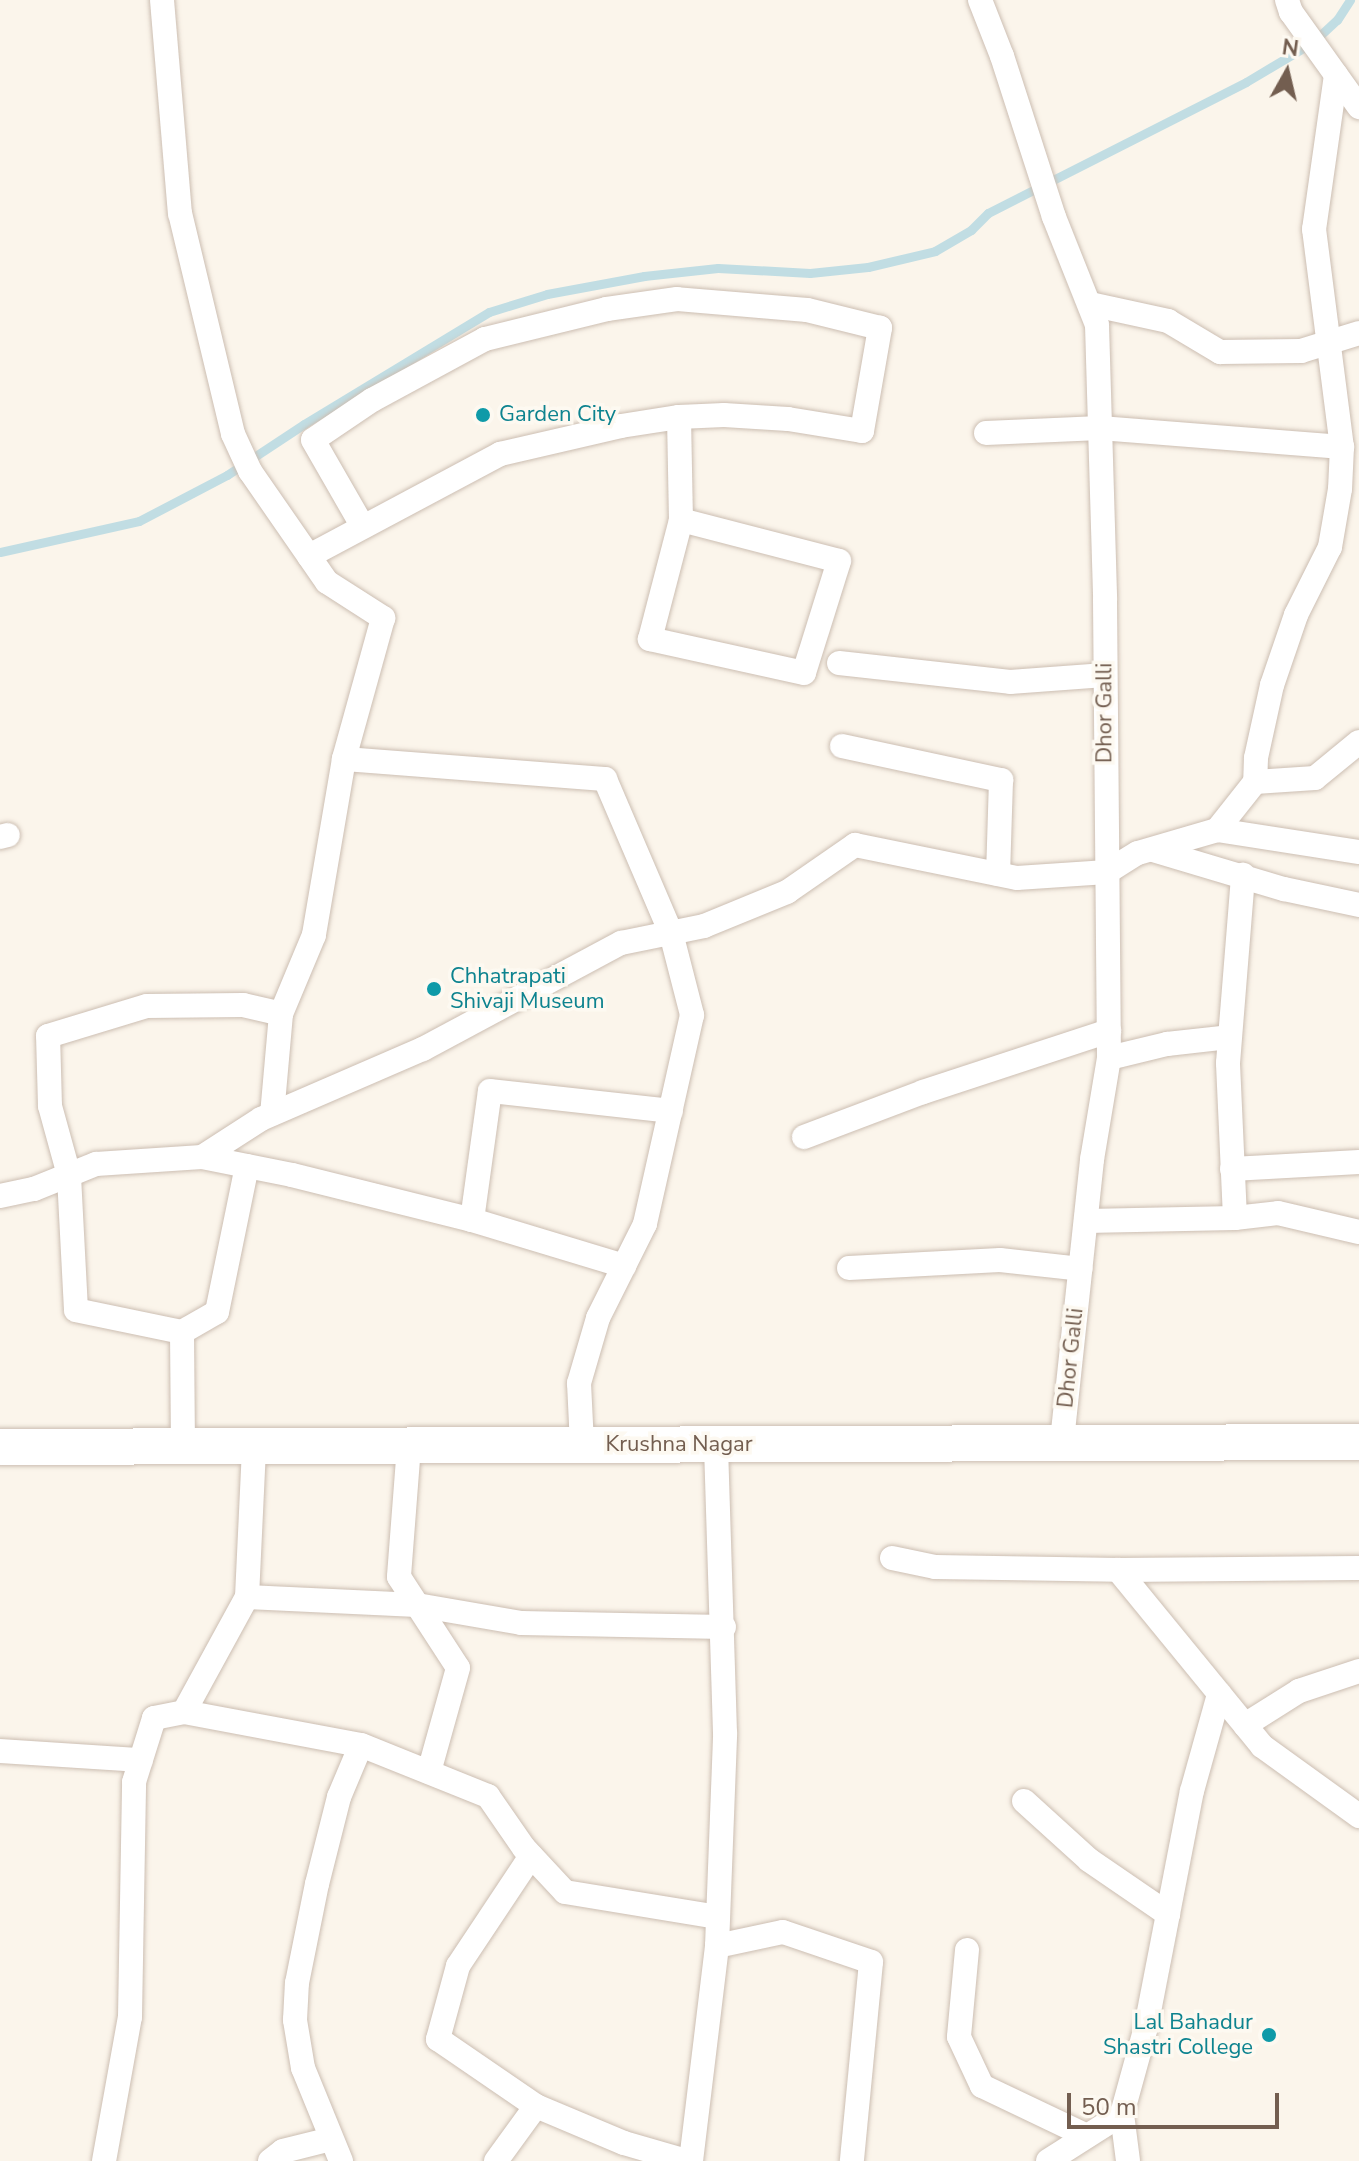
<!DOCTYPE html>
<html>
<head>
<meta charset="utf-8">
<style>
  body { margin:0 }
  #map { position:relative; width:1359px; height:2161px; overflow:hidden; background:#fbf5eb; font-family:"Nunito Sans",sans-serif }
  div>[style] { position:absolute }
  .stream>* { height:9px; margin:-4.5px; padding:0 4.5px; transform-origin:4.5px; border-radius:4.5px; background:#c1dde3 }
  .roads { filter:drop-shadow(0 0 2px #ccbeb2) drop-shadow(0 0 2px #ccbeb2) }
  .street>* { height:24px; margin:-12px; padding:0 12px; transform-origin:12px; border-radius:12px; background:#fff }
  .secondary>* { height:36px; margin:-18px; padding:0 18px; transform-origin:18px; border-radius:18px; background:#fff }
  .dots>* { width:22px; height:22px; translate:-50% -50%; box-sizing:border-box; border:4px solid #fdf9f1; border-radius:50% }
  span { translate:-50% -50%; white-space:nowrap; text-align:center; line-height:1.15; -webkit-text-stroke:7px #fdf9f1; paint-order:stroke }
  .culture-label { font-size:22px; color:#0d838f }
  .left { translate:0 -50%; text-align:left }
  .right { translate:-100% -50%; text-align:right }
  .street-label { font-size:22px; color:#735e50 }
  .north { position:absolute; left:1247px; top:32px; width:80px; height:80px; -webkit-text-stroke:6px #fdf9f1; paint-order:stroke; rotate:8deg; font-size:22px; font-weight:700; line-height:32px; text-align:center; color:#735e50 }
  .north::after { content:''; display:block; margin:auto; width:28px; height:36px; background:#735e50; clip-path:polygon(50% 0,100% 100%,50% 72%,0 100%) }
  .scale { position:absolute; left:1067px; top:2093px; width:212px; height:36px; box-sizing:border-box; border:4px solid #735e50; border-top:0; padding-left:10px; font-size:24px; line-height:28px; white-space:nowrap; color:#735e50; -webkit-text-stroke:6px #fdf9f1; paint-order:stroke }
</style>
</head>
<body>
<div id="map">
  <div class="stream">
    <div style="left:0;top:552px;width:142px;rotate:-12.6deg"></div>
    <div style="left:139px;top:521px;width:99px;rotate:-27.6deg"></div>
    <div style="left:227px;top:475px;width:92px;rotate:-33.5deg"></div>
    <div style="left:304px;top:424px;width:216px;rotate:-31.2deg"></div>
    <div style="left:489px;top:312px;width:61px;rotate:-17.2deg"></div>
    <div style="left:547px;top:294px;width:99px;rotate:-10.5deg"></div>
    <div style="left:644px;top:276px;width:74px;rotate:-6.2deg"></div>
    <div style="left:718px;top:268px;width:92px;rotate:3.1deg"></div>
    <div style="left:810px;top:273px;width:58px;rotate:-5.9deg"></div>
    <div style="left:868px;top:267px;width:69px;rotate:-13.4deg"></div>
    <div style="left:935px;top:251px;width:42px;rotate:-30.3deg"></div>
    <div style="left:971px;top:230px;width:24px;rotate:-45deg"></div>
    <div style="left:988px;top:213px;width:289px;rotate:-26.9deg"></div>
    <div style="left:1246px;top:82px;width:78px;rotate:-30.8deg"></div>
    <div style="left:1313px;top:42px;width:33px;rotate:-43deg"></div>
    <div style="left:1337px;top:20px;width:24px;rotate:-57deg"></div>
  </div>
  <div class="roads">
    <div class="street">
      <div style="left:162px;top:0;width:214px;rotate:85.2deg"></div>
      <div style="left:180px;top:213px;width:227px;rotate:76.5deg"></div>
      <div style="left:233px;top:434px;width:41px;rotate:65.3deg"></div>
      <div style="left:250px;top:471px;width:135px;rotate:55.3deg"></div>
      <div style="left:327px;top:582px;width:67px;rotate:32.7deg"></div>
      <div style="left:383px;top:618px;width:146px;rotate:105.5deg"></div>
      <div style="left:344px;top:759px;width:179px;rotate:99.7deg"></div>
      <div style="left:314px;top:935px;width:86px;rotate:112.7deg"></div>
      <div style="left:281px;top:1014px;width:100px;rotate:95.1deg"></div>
      <div style="left:980px;top:0;width:60px;rotate:68.6deg"></div>
      <div style="left:1002px;top:56px;width:169px;rotate:72.1deg"></div>
      <div style="left:1054px;top:217px;width:116px;rotate:68.3deg"></div>
      <div style="left:1097px;top:325px;width:275px;rotate:88.3deg"></div>
      <div style="left:1105px;top:600px;width:458px;rotate:89.5deg"></div>
      <div style="left:1109px;top:1058px;width:103px;rotate:99.5deg"></div>
      <div style="left:1092px;top:1160px;width:285px;rotate:96.1deg"></div>
      <div style="left:1287px;top:0;width:13px;rotate:72deg"></div>
      <div style="left:1291px;top:12px;width:117px;rotate:54.4deg"></div>
      <div style="left:1336px;top:75px;width:156px;rotate:98.1deg"></div>
      <div style="left:1314px;top:229px;width:220px;rotate:82.7deg"></div>
      <div style="left:1342px;top:447px;width:42px;rotate:92.7deg"></div>
      <div style="left:1340px;top:489px;width:59px;rotate:99.8deg"></div>
      <div style="left:1330px;top:547px;width:76px;rotate:116.6deg"></div>
      <div style="left:1296px;top:615px;width:74px;rotate:108.9deg"></div>
      <div style="left:1272px;top:685px;width:75px;rotate:102.4deg"></div>
      <div style="left:1256px;top:758px;width:24px;rotate:92deg"></div>
      <div style="left:1255px;top:782px;width:60px;rotate:-3.8deg"></div>
      <div style="left:1315px;top:778px;width:57px;rotate:-39.3deg"></div>
      <div style="left:1090px;top:304px;width:80px;rotate:12.3deg"></div>
      <div style="left:1168px;top:321px;width:61px;rotate:30.8deg"></div>
      <div style="left:1220px;top:352px;width:81px;rotate:-0.7deg"></div>
      <div style="left:1301px;top:351px;width:61px;rotate:-17.2deg"></div>
      <div style="left:679px;top:417px;width:103px;rotate:88.9deg"></div>
      <div style="left:681px;top:520px;width:163px;rotate:14.5deg"></div>
      <div style="left:839px;top:561px;width:117px;rotate:107.4deg"></div>
      <div style="left:804px;top:673px;width:158px;rotate:-167.6deg"></div>
      <div style="left:650px;top:639px;width:123px;rotate:-75.4deg"></div>
      <div style="left:986px;top:433px;width:114px;rotate:-2.5deg"></div>
      <div style="left:1100px;top:428px;width:243px;rotate:4.5deg"></div>
      <div style="left:309px;top:556px;width:217px;rotate:-28.1deg"></div>
      <div style="left:500px;top:454px;width:124px;rotate:-13deg"></div>
      <div style="left:621px;top:426px;width:59px;rotate:-8.8deg"></div>
      <div style="left:679px;top:417px;width:45px;rotate:-2.5deg"></div>
      <div style="left:724px;top:415px;width:64px;rotate:3.6deg"></div>
      <div style="left:788px;top:419px;width:75px;rotate:9.2deg"></div>
      <div style="left:862px;top:431px;width:105px;rotate:-80.1deg"></div>
      <div style="left:880px;top:328px;width:75px;rotate:-166.1deg"></div>
      <div style="left:807px;top:310px;width:130px;rotate:-175.2deg"></div>
      <div style="left:677px;top:299px;width:71px;rotate:171.9deg"></div>
      <div style="left:607px;top:309px;width:126px;rotate:166.2deg"></div>
      <div style="left:485px;top:339px;width:128px;rotate:151.6deg"></div>
      <div style="left:372px;top:400px;width:71px;rotate:145.9deg"></div>
      <div style="left:313px;top:440px;width:100px;rotate:60.1deg"></div>
      <div style="left:839px;top:663px;width:172px;rotate:6.3deg"></div>
      <div style="left:1010px;top:682px;width:95px;rotate:-4.2deg"></div>
      <div style="left:842px;top:746px;width:163px;rotate:12.1deg"></div>
      <div style="left:1001px;top:780px;width:94px;rotate:91.8deg"></div>
      <div style="left:344px;top:759px;width:262px;rotate:4.4deg"></div>
      <div style="left:605px;top:779px;width:168px;rotate:66.8deg"></div>
      <div style="left:671px;top:933px;width:85px;rotate:75.6deg"></div>
      <div style="left:692px;top:1015px;width:214px;rotate:102.7deg"></div>
      <div style="left:645px;top:1224px;width:105px;rotate:116.6deg"></div>
      <div style="left:598px;top:1318px;width:68px;rotate:106.3deg"></div>
      <div style="left:579px;top:1383px;width:62px;rotate:87.2deg"></div>
      <div style="left:1217px;top:830px;width:144px;rotate:8.8deg"></div>
      <div style="left:0;top:837px;width:8px;rotate:-14deg"></div>
      <div style="left:1153px;top:850px;width:137px;rotate:16.6deg"></div>
      <div style="left:1284px;top:889px;width:77px;rotate:12deg"></div>
      <div style="left:1109px;top:1058px;width:60px;rotate:-13.6deg"></div>
      <div style="left:1167px;top:1044px;width:62px;rotate:-6.4deg"></div>
      <div style="left:804px;top:1137px;width:127px;rotate:-20.7deg"></div>
      <div style="left:923px;top:1092px;width:196px;rotate:-18.2deg"></div>
      <div style="left:202px;top:1157px;width:92px;rotate:11.3deg"></div>
      <div style="left:292px;top:1175px;width:186px;rotate:14deg"></div>
      <div style="left:472px;top:1220px;width:159px;rotate:16.8deg"></div>
      <div style="left:1232px;top:1169px;width:127px;rotate:-3.2deg"></div>
      <div style="left:0;top:1196px;width:35px;rotate:-12deg"></div>
      <div style="left:34px;top:1189px;width:67px;rotate:-22deg"></div>
      <div style="left:96px;top:1164px;width:106px;rotate:-3.8deg"></div>
      <div style="left:202px;top:1157px;width:70px;rotate:-32.8deg"></div>
      <div style="left:261px;top:1119px;width:176px;rotate:-23.4deg"></div>
      <div style="left:423px;top:1049px;width:225px;rotate:-28.2deg"></div>
      <div style="left:621px;top:943px;width:85px;rotate:-11.6deg"></div>
      <div style="left:704px;top:926px;width:90px;rotate:-22.3deg"></div>
      <div style="left:787px;top:892px;width:83px;rotate:-34.7deg"></div>
      <div style="left:855px;top:845px;width:165px;rotate:11.5deg"></div>
      <div style="left:1017px;top:878px;width:90px;rotate:-3.8deg"></div>
      <div style="left:1107px;top:872px;width:36px;rotate:-32deg"></div>
      <div style="left:1138px;top:853px;width:82px;rotate:-16.2deg"></div>
      <div style="left:1217px;top:830px;width:61px;rotate:-51.6deg"></div>
      <div style="left:1235px;top:1218px;width:43px;rotate:-6.6deg"></div>
      <div style="left:1278px;top:1213px;width:83px;rotate:13.2deg"></div>
      <div style="left:472px;top:1220px;width:130px;rotate:-82.1deg"></div>
      <div style="left:490px;top:1091px;width:182px;rotate:6.3deg"></div>
      <div style="left:1086px;top:1221px;width:149px;rotate:-1.2deg"></div>
      <div style="left:1235px;top:1218px;width:155px;rotate:-92.6deg"></div>
      <div style="left:1228px;top:1063px;width:189px;rotate:-85.4deg"></div>
      <div style="left:849px;top:1268px;width:151px;rotate:-3deg"></div>
      <div style="left:1000px;top:1260px;width:81px;rotate:6.3deg"></div>
      <div style="left:182px;top:1332px;width:40px;rotate:-29.7deg"></div>
      <div style="left:217px;top:1312px;width:149px;rotate:-78.4deg"></div>
      <div style="left:409px;top:1446px;width:131px;rotate:94.4deg"></div>
      <div style="left:399px;top:1577px;width:108px;rotate:57deg"></div>
      <div style="left:458px;top:1668px;width:108px;rotate:105.6deg"></div>
      <div style="left:183px;top:1447px;width:115px;rotate:-90.5deg"></div>
      <div style="left:182px;top:1332px;width:108px;rotate:-168.3deg"></div>
      <div style="left:76px;top:1310px;width:135px;rotate:-93deg"></div>
      <div style="left:69px;top:1175px;width:72px;rotate:-105.4deg"></div>
      <div style="left:50px;top:1106px;width:70px;rotate:-91.6deg"></div>
      <div style="left:48px;top:1036px;width:103px;rotate:-16.9deg"></div>
      <div style="left:147px;top:1006px;width:96px;rotate:-0.6deg"></div>
      <div style="left:243px;top:1005px;width:39px;rotate:13deg"></div>
      <div style="left:892px;top:1558px;width:44px;rotate:11.8deg"></div>
      <div style="left:935px;top:1567px;width:183px;rotate:0.9deg"></div>
      <div style="left:1118px;top:1570px;width:241px;rotate:-0.5deg"></div>
      <div style="left:1118px;top:1570px;width:227px;rotate:50.7deg"></div>
      <div style="left:1262px;top:1746px;width:120px;rotate:35.8deg"></div>
      <div style="left:247px;top:1597px;width:170px;rotate:2.7deg"></div>
      <div style="left:417px;top:1605px;width:106px;rotate:9.8deg"></div>
      <div style="left:521px;top:1623px;width:203px;rotate:1.1deg"></div>
      <div style="left:184px;top:1712px;width:131px;rotate:-61.3deg"></div>
      <div style="left:247px;top:1597px;width:151px;rotate:-87.3deg"></div>
      <div style="left:1245px;top:1725px;width:64px;rotate:-32.2deg"></div>
      <div style="left:1299px;top:1691px;width:63px;rotate:-18.4deg"></div>
      <div style="left:0;top:1751px;width:141px;rotate:3.7deg"></div>
      <div style="left:1024px;top:1801px;width:88px;rotate:42.2deg"></div>
      <div style="left:1089px;top:1860px;width:96px;rotate:34.4deg"></div>
      <div style="left:531px;top:1856px;width:132px;rotate:123.6deg"></div>
      <div style="left:458px;top:1966px;width:76px;rotate:105.3deg"></div>
      <div style="left:438px;top:2039px;width:119px;rotate:34.4deg"></div>
      <div style="left:536px;top:2106px;width:95px;rotate:22.8deg"></div>
      <div style="left:624px;top:2143px;width:65px;rotate:16.2deg"></div>
      <div style="left:717px;top:1946px;width:67px;rotate:-12deg"></div>
      <div style="left:783px;top:1932px;width:93px;rotate:18.8deg"></div>
      <div style="left:871px;top:1962px;width:200px;rotate:95.5deg"></div>
      <div style="left:967px;top:1950px;width:87px;rotate:95.3deg"></div>
      <div style="left:959px;top:2037px;width:54px;rotate:64.9deg"></div>
      <div style="left:982px;top:2086px;width:116px;rotate:25.5deg"></div>
      <div style="left:1122px;top:2114px;width:47px;rotate:82.7deg"></div>
      <div style="left:104px;top:2161px;width:146px;rotate:-79.8deg"></div>
      <div style="left:130px;top:2017px;width:235px;rotate:-89deg"></div>
      <div style="left:134px;top:1782px;width:67px;rotate:-72.6deg"></div>
      <div style="left:154px;top:1718px;width:31px;rotate:-11deg"></div>
      <div style="left:184px;top:1712px;width:180px;rotate:10.6deg"></div>
      <div style="left:361px;top:1745px;width:137px;rotate:21.9deg"></div>
      <div style="left:488px;top:1796px;width:63px;rotate:55.3deg"></div>
      <div style="left:524px;top:1848px;width:60px;rotate:47deg"></div>
      <div style="left:565px;top:1892px;width:154px;rotate:9.3deg"></div>
      <div style="left:270px;top:2161px;width:16px;rotate:-38deg"></div>
      <div style="left:283px;top:2151px;width:49px;rotate:-14deg"></div>
      <div style="left:341px;top:2161px;width:100px;rotate:-112.2deg"></div>
      <div style="left:303px;top:2068px;width:49px;rotate:-99.5deg"></div>
      <div style="left:295px;top:2020px;width:37px;rotate:-87deg"></div>
      <div style="left:297px;top:1983px;width:101px;rotate:-78.6deg"></div>
      <div style="left:317px;top:1884px;width:90px;rotate:-75.8deg"></div>
      <div style="left:339px;top:1797px;width:56px;rotate:-67.1deg"></div>
      <div style="left:496px;top:2161px;width:68px;rotate:-54deg"></div>
      <div style="left:691px;top:2161px;width:217px;rotate:-83.1deg"></div>
      <div style="left:717px;top:1946px;width:213px;rotate:-87.8deg"></div>
      <div style="left:725px;top:1733px;width:289px;rotate:-91.8deg"></div>
      <div style="left:1048px;top:2161px;width:88px;rotate:-32.4deg"></div>
      <div style="left:1122px;top:2114px;width:90px;rotate:-74.6deg"></div>
      <div style="left:1146px;top:2027px;width:240px;rotate:-79deg"></div>
      <div style="left:1192px;top:1791px;width:101px;rotate:-74.4deg"></div>
    </div>
    <div class="secondary">
      <div style="left:0;top:1447px;width:1359px;rotate:-0.21deg"></div>
    </div>
  </div>
  <div class="dots">
    <div style="left:483px;top:415px;background:#0f9aa8"></div>
    <div style="left:434px;top:989px;background:#0f9aa8"></div>
    <div style="left:1269px;top:2035px;background:#0f9aa8"></div>
  </div>
  <div class="culture-label">
    <span class="left" style="left:499px;top:415px">Garden City</span>
    <span class="left" style="left:450px;top:989px">Chhatrapati<br>Shivaji Museum</span>
    <span class="right" style="left:1253px;top:2035px">Lal Bahadur<br>Shastri College</span>
  </div>
  <div class="street-label">
    <span style="left:1105px;top:713px;rotate:-90deg">Dhor Galli</span>
    <span style="left:1071px;top:1358px;rotate:-84deg">Dhor Galli</span>
    <span style="left:679px;top:1445px">Krushna Nagar</span>
  </div>
  <div class="north">N</div>
  <div class="scale">50 m</div>
</div>
</body>
</html>
